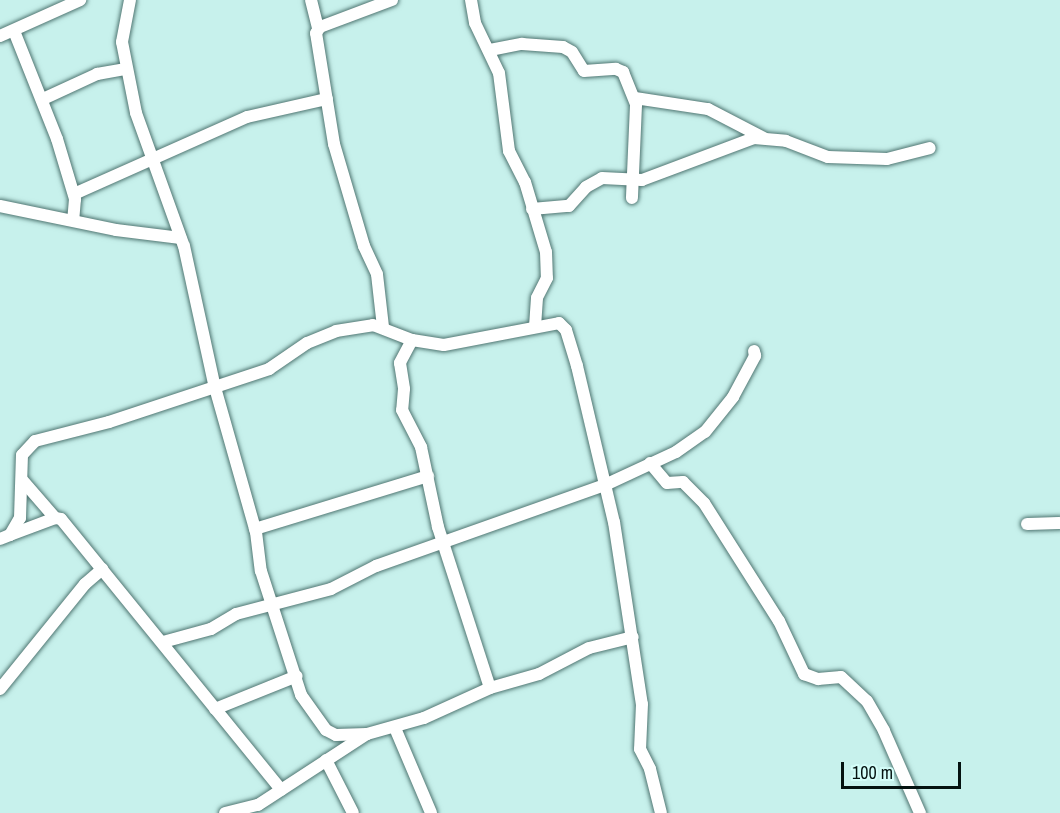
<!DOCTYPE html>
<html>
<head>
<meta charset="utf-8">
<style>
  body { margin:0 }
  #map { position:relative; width:1060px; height:813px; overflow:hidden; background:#c7f1ec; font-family:"Archivo Narrow",sans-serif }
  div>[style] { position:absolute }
  .roads { filter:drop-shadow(0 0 2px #507672) drop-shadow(0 0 2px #507672) }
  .minor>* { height:12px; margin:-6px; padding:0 6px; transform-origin:6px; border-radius:6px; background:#fff }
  span { translate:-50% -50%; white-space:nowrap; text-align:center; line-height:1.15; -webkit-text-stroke:4.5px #d4fef9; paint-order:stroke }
  .scale { position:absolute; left:841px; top:762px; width:120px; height:27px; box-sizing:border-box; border:3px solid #041210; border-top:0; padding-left:8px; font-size:18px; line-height:21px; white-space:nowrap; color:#041210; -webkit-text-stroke:4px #d4fef9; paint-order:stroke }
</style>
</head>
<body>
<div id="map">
  <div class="roads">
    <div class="minor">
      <div style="left:130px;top:0;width:43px;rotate:100.8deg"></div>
      <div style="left:122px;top:42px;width:72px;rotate:78.8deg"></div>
      <div style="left:136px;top:113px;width:141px;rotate:70.2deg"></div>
      <div style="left:184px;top:246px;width:141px;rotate:77.7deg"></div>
      <div style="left:214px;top:384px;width:154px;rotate:74.2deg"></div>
      <div style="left:256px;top:532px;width:39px;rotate:83deg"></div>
      <div style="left:261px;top:571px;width:130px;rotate:72.1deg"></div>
      <div style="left:301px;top:695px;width:43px;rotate:54.5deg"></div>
      <div style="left:326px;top:730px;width:11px;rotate:27deg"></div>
      <div style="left:336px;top:735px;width:31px;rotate:-2deg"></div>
      <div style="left:311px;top:0;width:29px;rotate:76deg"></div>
      <div style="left:471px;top:0;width:23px;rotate:80deg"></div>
      <div style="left:475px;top:23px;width:55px;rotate:64.4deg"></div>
      <div style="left:499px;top:73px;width:79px;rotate:82.7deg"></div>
      <div style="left:509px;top:151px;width:35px;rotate:63deg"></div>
      <div style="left:525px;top:182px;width:73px;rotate:73.3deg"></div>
      <div style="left:546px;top:252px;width:26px;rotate:88deg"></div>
      <div style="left:547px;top:278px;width:22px;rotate:117deg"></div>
      <div style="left:537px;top:298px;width:27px;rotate:94deg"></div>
      <div style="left:14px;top:31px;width:116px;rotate:68.3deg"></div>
      <div style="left:57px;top:139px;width:63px;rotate:73.3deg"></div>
      <div style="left:75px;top:199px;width:21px;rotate:95deg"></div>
      <div style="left:0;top:36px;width:88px;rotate:-24.2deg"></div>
      <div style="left:490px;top:50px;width:33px;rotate:-11deg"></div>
      <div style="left:522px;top:44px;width:41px;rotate:4.2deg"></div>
      <div style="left:563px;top:47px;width:10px;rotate:29deg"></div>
      <div style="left:572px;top:52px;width:22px;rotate:58deg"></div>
      <div style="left:584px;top:71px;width:32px;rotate:-4deg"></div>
      <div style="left:616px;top:69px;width:8px;rotate:23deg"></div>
      <div style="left:623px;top:72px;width:35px;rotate:68deg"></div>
      <div style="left:636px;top:105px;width:93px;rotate:92.5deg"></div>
      <div style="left:635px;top:98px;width:74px;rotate:8.6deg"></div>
      <div style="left:708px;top:109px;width:63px;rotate:27.4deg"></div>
      <div style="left:43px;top:99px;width:60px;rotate:-24.8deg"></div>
      <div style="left:97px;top:74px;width:28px;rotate:-10deg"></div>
      <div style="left:74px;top:194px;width:189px;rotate:-24deg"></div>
      <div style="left:247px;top:117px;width:82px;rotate:-12.7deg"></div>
      <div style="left:0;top:206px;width:118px;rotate:11.7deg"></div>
      <div style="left:116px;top:230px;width:65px;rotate:7deg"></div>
      <div style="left:532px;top:209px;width:37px;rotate:-5deg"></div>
      <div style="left:569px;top:206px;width:25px;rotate:-48deg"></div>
      <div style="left:586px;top:187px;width:18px;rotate:-29deg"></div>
      <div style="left:602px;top:178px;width:40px;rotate:2.9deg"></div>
      <div style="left:642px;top:180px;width:120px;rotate:-20.6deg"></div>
      <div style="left:754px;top:138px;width:32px;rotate:5deg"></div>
      <div style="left:786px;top:141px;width:45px;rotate:20.9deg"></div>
      <div style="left:828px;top:157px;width:59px;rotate:1.9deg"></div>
      <div style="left:887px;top:159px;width:44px;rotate:-14.3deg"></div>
      <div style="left:383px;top:327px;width:53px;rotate:-96.5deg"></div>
      <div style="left:377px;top:274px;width:31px;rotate:-115deg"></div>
      <div style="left:364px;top:246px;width:106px;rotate:-106.4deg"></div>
      <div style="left:334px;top:144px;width:112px;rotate:-99.2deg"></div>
      <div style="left:316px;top:33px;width:7px;rotate:-56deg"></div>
      <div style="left:320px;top:27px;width:77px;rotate:-20.6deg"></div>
      <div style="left:412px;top:340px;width:26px;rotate:118deg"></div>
      <div style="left:400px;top:363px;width:26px;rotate:81deg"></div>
      <div style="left:404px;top:389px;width:21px;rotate:95deg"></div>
      <div style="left:402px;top:410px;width:42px;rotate:62.8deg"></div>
      <div style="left:421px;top:447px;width:82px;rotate:78deg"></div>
      <div style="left:438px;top:527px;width:169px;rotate:72.1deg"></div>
      <div style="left:650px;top:463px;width:26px;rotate:50deg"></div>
      <div style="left:667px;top:483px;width:16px;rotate:-4deg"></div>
      <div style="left:683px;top:482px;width:30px;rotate:45deg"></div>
      <div style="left:704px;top:503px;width:140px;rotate:57.6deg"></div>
      <div style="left:779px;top:621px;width:59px;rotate:64.7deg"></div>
      <div style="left:804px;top:674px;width:15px;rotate:20deg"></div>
      <div style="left:818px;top:679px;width:23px;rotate:-5deg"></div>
      <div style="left:841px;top:677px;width:35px;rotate:43deg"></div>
      <div style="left:867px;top:701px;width:34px;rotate:60deg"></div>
      <div style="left:884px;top:731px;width:90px;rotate:66.3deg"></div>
      <div style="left:23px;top:481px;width:49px;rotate:49.1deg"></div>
      <div style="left:1027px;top:524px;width:33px;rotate:-2deg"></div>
      <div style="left:255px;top:529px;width:181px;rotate:-17deg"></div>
      <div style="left:10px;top:535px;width:48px;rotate:-20.7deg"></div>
      <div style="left:55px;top:518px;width:6px;rotate:9deg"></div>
      <div style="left:61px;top:519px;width:349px;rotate:50.9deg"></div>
      <div style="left:0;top:539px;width:11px;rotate:-22deg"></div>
      <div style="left:10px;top:535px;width:20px;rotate:-60deg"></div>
      <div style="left:20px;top:518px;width:63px;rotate:-88.2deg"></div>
      <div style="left:22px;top:455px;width:19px;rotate:-47deg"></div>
      <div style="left:35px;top:441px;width:76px;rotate:-14.4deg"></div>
      <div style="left:109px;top:422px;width:169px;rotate:-18.3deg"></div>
      <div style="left:269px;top:369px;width:46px;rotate:-34.4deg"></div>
      <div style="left:307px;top:343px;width:31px;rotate:-22deg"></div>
      <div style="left:336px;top:331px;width:37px;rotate:-9deg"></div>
      <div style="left:373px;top:325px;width:42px;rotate:21deg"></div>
      <div style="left:412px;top:340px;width:32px;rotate:9deg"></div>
      <div style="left:444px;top:345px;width:117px;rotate:-10.8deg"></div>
      <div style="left:559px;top:323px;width:10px;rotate:45deg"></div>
      <div style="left:566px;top:330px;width:38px;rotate:73deg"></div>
      <div style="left:577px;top:366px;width:160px;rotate:76.7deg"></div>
      <div style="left:614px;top:522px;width:184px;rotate:81.3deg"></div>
      <div style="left:642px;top:704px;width:45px;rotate:92.5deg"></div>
      <div style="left:640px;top:749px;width:22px;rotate:63deg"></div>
      <div style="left:650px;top:769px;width:45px;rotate:76deg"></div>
      <div style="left:163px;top:642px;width:50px;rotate:-15.2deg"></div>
      <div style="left:211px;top:629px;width:29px;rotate:-31deg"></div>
      <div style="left:236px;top:614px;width:98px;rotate:-14.7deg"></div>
      <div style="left:331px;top:589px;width:51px;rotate:-27.1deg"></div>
      <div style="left:376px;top:566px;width:243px;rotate:-19.5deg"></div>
      <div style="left:605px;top:485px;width:78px;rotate:-24.9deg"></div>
      <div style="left:676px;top:452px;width:35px;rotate:-35deg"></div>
      <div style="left:705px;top:432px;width:45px;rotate:-51.3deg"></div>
      <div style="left:733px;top:397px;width:47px;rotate:-61.8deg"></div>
      <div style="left:755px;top:356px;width:5px;rotate:-101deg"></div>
      <div style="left:0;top:689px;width:135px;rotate:-51deg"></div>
      <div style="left:85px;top:584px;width:23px;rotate:-41deg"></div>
      <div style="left:215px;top:709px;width:88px;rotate:-21.9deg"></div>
      <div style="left:395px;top:728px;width:92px;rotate:67deg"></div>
      <div style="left:326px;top:760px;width:59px;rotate:63deg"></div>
      <div style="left:225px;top:813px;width:34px;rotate:-14deg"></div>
      <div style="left:258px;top:805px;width:130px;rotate:-33.1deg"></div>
      <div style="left:367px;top:734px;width:59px;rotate:-15.7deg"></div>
      <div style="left:424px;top:718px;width:72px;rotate:-24.4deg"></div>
      <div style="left:490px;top:688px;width:51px;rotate:-15.9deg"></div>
      <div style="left:539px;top:674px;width:56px;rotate:-27.5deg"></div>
      <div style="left:589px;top:648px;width:45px;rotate:-14deg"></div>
    </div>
  </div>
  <div class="scale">100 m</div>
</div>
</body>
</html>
